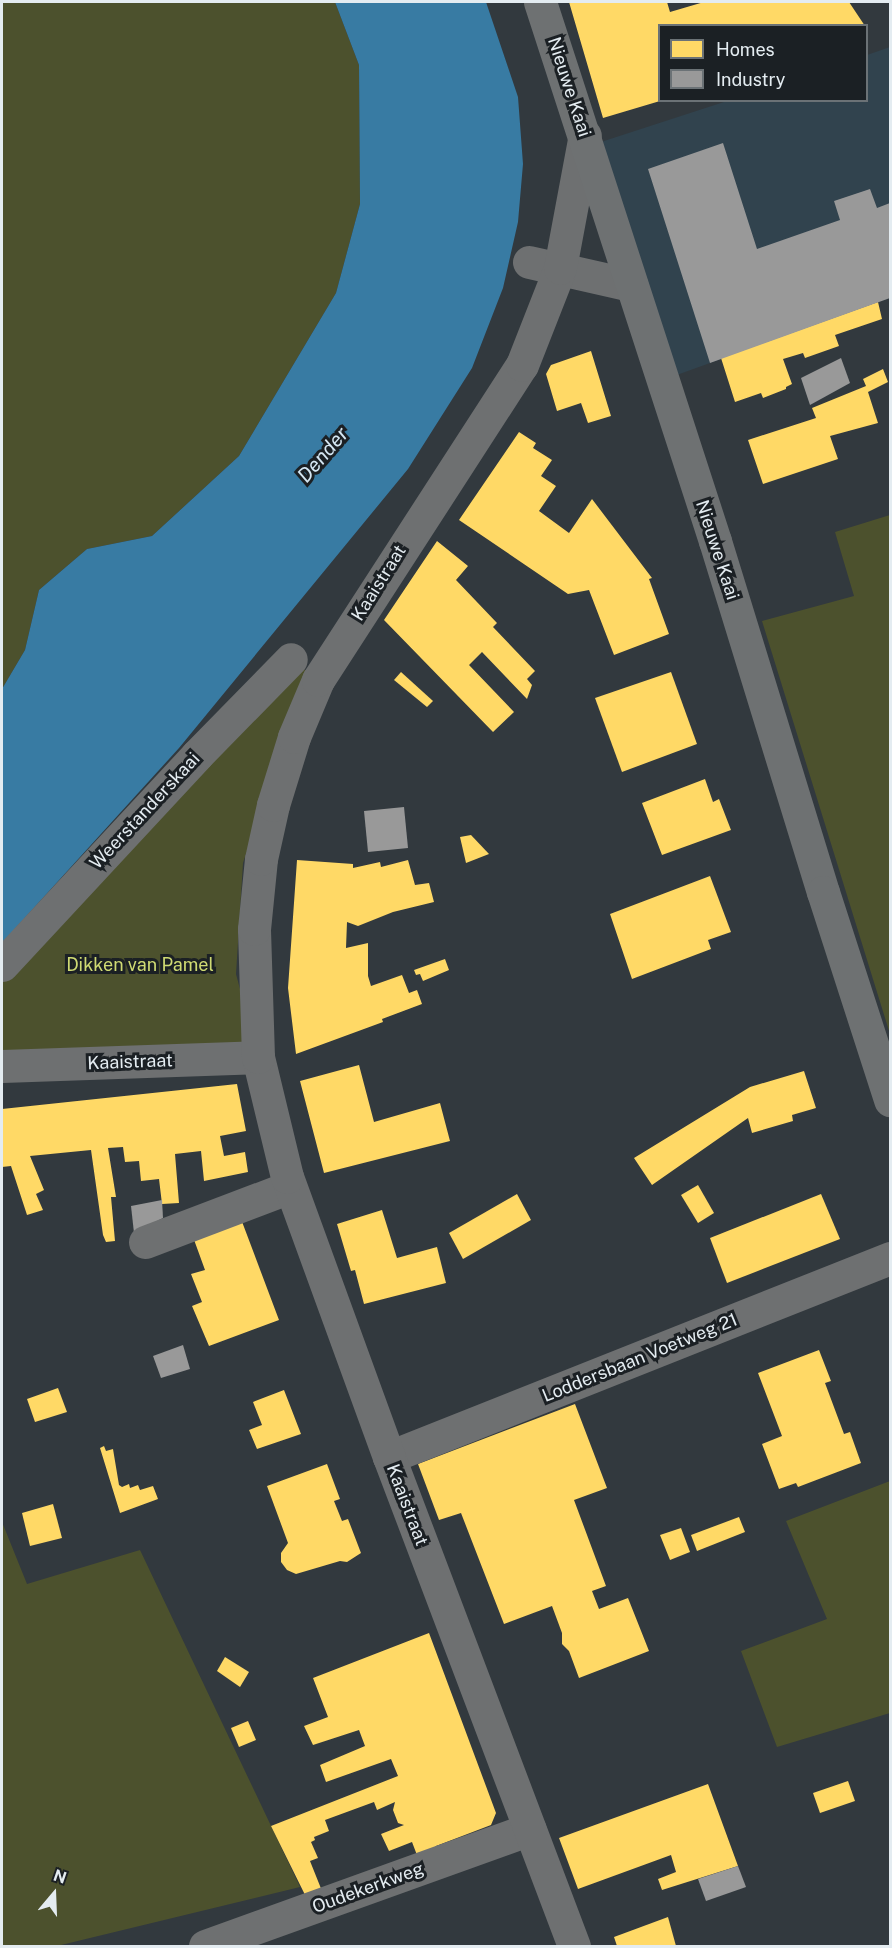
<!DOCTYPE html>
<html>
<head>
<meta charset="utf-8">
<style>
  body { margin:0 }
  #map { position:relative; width:892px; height:1948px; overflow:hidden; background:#32393e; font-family:"Public Sans",sans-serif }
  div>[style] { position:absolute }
  .built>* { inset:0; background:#31434e }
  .green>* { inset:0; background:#4c512d }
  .water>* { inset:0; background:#387ba3 }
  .homes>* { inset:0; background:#ffd966 }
  .industry>* { inset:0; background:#999 }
  .minor>* { height:33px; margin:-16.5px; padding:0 16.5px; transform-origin:16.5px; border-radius:16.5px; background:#6e7071 }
  .major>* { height:33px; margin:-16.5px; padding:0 16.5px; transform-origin:16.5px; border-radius:16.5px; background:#6e7172 }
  span { translate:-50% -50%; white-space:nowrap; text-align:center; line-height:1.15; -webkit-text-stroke:6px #1b2024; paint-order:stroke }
  .street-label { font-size:18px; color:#e4ecf1 }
  .park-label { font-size:18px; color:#cfda73 }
  .water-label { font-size:20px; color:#d5e7f3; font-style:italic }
  .frame { position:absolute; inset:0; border:3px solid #e4ecf1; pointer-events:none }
  .legend { position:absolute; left:658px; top:24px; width:210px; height:78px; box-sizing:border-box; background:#1b2024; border:2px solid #6b7276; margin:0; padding:8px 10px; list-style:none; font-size:18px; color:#e4ecf1 }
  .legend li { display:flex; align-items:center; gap:12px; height:30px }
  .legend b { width:30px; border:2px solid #6b7276 }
  .north { position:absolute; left:24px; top:1864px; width:60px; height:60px; -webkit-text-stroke:4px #1b2024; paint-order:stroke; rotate:19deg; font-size:16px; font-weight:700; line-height:24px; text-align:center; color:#e4ecf1 }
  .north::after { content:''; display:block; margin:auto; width:21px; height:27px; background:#e4ecf1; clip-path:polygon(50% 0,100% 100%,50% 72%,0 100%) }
</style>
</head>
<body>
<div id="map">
  <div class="built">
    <div style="clip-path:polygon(890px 47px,890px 298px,674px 376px,601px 142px,727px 101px,866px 100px,867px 55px)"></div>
  </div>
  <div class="green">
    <div style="clip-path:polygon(2px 2px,335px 2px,359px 65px,360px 204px,336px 293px,239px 456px,152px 536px,87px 549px,39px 590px,25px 650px,2px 689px)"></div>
    <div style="clip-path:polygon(890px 515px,890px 1034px,762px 621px,854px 596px,835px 532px)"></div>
    <div style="clip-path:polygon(297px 663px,306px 671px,243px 863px,236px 974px,258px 1057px,2px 1066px,2px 971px)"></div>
    <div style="clip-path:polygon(890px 1481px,890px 1713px,777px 1747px,741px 1651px,827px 1619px,786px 1521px)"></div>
    <div style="clip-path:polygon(2px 1522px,27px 1584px,140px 1550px,300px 1887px,57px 1946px,2px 1946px)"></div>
  </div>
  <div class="water">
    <div style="clip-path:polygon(335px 2px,486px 2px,518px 97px,523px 164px,518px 222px,503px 288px,472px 368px,408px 469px,179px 748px,2px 943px,2px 689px,25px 650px,39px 590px,87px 549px,152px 536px,239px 456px,336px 293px,360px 204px,359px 65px)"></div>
  </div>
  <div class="homes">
    <div style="clip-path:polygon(569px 2px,667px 2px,670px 12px,704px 2px,849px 2px,865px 26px,660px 26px,660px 101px,603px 118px)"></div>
    <div style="clip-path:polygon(878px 302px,882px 319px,835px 335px,839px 346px,805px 358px,803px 353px,783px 359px,792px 384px,786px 387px,786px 389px,763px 398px,761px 393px,735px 402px,721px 358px)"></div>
    <div style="clip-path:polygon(591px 351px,611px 416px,588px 423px,581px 403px,557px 411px,546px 374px,551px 365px)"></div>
    <div style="clip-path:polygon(883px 369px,888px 382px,868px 392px,878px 423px,830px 436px,838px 459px,763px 484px,748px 440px,816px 418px,812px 408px,866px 386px,863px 379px)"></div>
    <div style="clip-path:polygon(519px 432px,536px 443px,533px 448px,552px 460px,541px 476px,556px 486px,539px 511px,569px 533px,592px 499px,652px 578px,649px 579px,669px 634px,614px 655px,589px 590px,568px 594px,459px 520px)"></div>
    <div style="clip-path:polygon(437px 541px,468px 566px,456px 580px,497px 623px,493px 627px,535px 671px,527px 679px,532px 685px,527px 699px,482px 652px,469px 665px,514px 712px,493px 732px,384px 620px)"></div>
    <div style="clip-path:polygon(401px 672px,433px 701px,427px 707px,394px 680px)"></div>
    <div style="clip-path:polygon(671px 672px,697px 744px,622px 772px,595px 698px)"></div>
    <div style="clip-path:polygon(705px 779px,713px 802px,719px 799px,731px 830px,662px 855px,642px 803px)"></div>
    <div style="clip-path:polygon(471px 835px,489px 854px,466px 863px,460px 837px)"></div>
    <div style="clip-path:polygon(297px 860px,353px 864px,353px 868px,380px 862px,381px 867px,408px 860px,415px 885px,429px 883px,434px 902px,393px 912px,358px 926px,347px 922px,346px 948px,368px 943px,368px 976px,371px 986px,402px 975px,409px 993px,417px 990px,422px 1004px,382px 1019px,383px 1022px,296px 1054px,288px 988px)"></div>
    <div style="clip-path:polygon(710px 876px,731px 932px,708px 940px,711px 949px,632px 979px,610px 914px)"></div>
    <div style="clip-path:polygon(445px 959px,449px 970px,423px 981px,420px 974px,416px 975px,414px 970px)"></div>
    <div style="clip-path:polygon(359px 1065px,374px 1122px,440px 1103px,450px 1141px,324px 1173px,300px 1081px)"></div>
    <div style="clip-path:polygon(804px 1071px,816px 1108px,792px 1115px,793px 1121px,752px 1133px,748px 1118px,652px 1185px,634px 1158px,750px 1087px)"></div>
    <div style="clip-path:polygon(237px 1084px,246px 1131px,220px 1136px,224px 1156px,245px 1152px,248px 1172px,204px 1181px,201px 1151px,175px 1154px,179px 1203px,162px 1204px,159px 1179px,141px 1181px,139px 1161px,125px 1162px,123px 1147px,108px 1148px,116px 1197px,111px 1197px,115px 1241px,106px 1242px,103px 1235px,91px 1150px,30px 1156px,44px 1190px,36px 1194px,43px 1210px,27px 1215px,11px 1166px,2px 1167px,2px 1109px)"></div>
    <div style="clip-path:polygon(698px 1185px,714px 1213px,698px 1223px,681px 1195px)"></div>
    <div style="clip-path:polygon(517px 1194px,531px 1220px,463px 1259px,449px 1233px)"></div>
    <div style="clip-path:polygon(821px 1194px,840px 1239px,727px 1283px,710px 1238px)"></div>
    <div style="clip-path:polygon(382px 1210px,397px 1258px,437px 1247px,446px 1283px,364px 1304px,355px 1270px,351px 1271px,337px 1224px)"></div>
    <div style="clip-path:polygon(241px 1219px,279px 1320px,209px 1346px,192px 1306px,202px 1302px,191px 1274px,205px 1270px,193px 1237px)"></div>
    <div style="clip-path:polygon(819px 1350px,831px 1381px,825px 1383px,844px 1434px,850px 1432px,861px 1463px,798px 1487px,796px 1483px,779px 1489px,762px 1444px,782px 1436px,758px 1373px)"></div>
    <div style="clip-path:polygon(58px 1388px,67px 1412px,35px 1422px,27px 1399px)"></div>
    <div style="clip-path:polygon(284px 1390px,301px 1434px,257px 1449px,249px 1430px,262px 1425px,253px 1402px)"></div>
    <div style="clip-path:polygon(575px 1404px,607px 1488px,574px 1500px,606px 1586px,592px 1591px,599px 1609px,628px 1598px,649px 1651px,579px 1678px,569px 1651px,562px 1644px,562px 1633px,552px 1606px,504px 1624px,461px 1513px,439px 1520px,418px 1464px)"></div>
    <div style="clip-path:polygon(104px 1446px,106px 1451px,113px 1449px,119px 1485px,122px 1487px,129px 1484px,130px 1488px,138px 1485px,140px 1490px,153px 1486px,158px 1499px,120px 1513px,100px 1448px)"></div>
    <div style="clip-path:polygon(327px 1464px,340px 1499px,334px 1501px,342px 1521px,348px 1519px,361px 1553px,347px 1562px,340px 1561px,296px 1574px,287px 1570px,281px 1562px,281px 1553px,288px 1543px,267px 1486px)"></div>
    <div style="clip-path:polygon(53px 1504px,62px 1538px,30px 1546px,22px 1513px)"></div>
    <div style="clip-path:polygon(739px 1517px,745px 1532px,697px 1551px,691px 1535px)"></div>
    <div style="clip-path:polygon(681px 1528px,690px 1552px,670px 1560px,660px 1535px)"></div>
    <div style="clip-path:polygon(429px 1633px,496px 1813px,491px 1825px,436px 1846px,420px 1863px,412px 1842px,389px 1851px,381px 1834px,404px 1825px,398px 1823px,393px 1810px,395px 1802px,377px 1810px,374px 1802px,325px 1820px,329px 1831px,314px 1837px,315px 1840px,311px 1842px,318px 1858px,310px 1861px,324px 1896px,309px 1903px,271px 1826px,398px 1776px,391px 1759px,326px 1782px,320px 1765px,365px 1746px,359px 1730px,313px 1745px,304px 1726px,328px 1717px,313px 1678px)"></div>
    <div style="clip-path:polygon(225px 1657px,249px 1672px,240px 1687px,217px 1671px)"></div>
    <div style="clip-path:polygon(248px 1721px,256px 1740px,239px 1747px,231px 1728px)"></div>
    <div style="clip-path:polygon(848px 1781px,855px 1801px,820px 1813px,813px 1793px)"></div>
    <div style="clip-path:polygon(708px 1784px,738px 1866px,662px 1890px,658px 1879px,676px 1872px,671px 1855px,578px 1889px,559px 1838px)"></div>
    <div style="clip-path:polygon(668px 1917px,676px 1946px,617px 1946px,614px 1937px)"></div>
  </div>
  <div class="industry">
    <div style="clip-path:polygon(723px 143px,757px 249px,840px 220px,834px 201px,870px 189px,877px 208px,890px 203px,890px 298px,710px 363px,648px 169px)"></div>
    <div style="clip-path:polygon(841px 358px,850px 383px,810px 405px,801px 378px)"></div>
    <div style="clip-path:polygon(404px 807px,408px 848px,368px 852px,364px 811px)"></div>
    <div style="clip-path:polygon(162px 1200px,163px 1218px,134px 1233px,131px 1206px)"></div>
    <div style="clip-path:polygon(183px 1345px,190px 1369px,161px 1378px,153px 1356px)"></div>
    <div style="clip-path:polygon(738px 1866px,746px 1887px,706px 1901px,698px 1879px)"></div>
  </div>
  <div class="minor">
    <div style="left:529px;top:262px;width:105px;rotate:12.7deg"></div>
    <div style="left:2px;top:965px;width:287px;rotate:-47.1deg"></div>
    <div style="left:197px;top:755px;width:134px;rotate:-45.6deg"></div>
    <div style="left:2px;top:1066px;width:256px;rotate:-2deg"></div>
    <div style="left:145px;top:1242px;width:155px;rotate:-20.8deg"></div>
    <div style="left:389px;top:1457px;width:539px;rotate:-21.66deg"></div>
    <div style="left:205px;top:1946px;width:345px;rotate:-19.8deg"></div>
    <div style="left:574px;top:1946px;width:523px;rotate:-110.72deg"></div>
    <div style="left:389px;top:1457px;width:298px;rotate:-110deg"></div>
    <div style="left:287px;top:1177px;width:123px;rotate:-103.6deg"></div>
    <div style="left:258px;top:1057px;width:128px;rotate:-91.8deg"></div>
    <div style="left:254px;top:929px;width:70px;rotate:-84.3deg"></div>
    <div style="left:261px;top:859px;width:55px;rotate:-77.5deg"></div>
    <div style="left:273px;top:805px;width:71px;rotate:-72.8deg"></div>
    <div style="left:294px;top:737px;width:62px;rotate:-67.2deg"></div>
    <div style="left:318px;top:680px;width:375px;rotate:-57.1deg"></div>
    <div style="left:522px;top:365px;width:104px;rotate:-68.6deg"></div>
    <div style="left:560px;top:268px;width:135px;rotate:-79.4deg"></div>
  </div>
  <div class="major">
    <div style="left:540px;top:2px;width:567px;rotate:72.01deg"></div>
    <div style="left:715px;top:541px;width:367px;rotate:72.9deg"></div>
    <div style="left:823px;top:892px;width:219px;rotate:72.1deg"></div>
  </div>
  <div class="street-label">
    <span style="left:569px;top:87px;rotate:72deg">Nieuwe Kaai</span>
    <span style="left:717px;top:550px;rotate:72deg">Nieuwe Kaai</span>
    <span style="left:379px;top:583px;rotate:-58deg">Kaaistraat</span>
    <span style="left:145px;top:811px;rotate:-47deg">Weerstanderskaai</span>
    <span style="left:130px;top:1062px;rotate:-2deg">Kaaistraat</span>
    <span style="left:640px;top:1358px;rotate:-22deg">Loddersbaan Voetweg 21</span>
    <span style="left:407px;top:1505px;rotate:69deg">Kaaistraat</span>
    <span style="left:368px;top:1888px;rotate:-20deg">Oudekerkweg</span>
  </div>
  <div class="park-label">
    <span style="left:140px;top:965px">Dikken van Pamel</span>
  </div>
  <div class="water-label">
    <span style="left:323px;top:455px;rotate:-49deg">Dender</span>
  </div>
  <div class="frame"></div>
  <ul class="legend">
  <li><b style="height:16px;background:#ffd966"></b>Homes</li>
  <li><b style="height:16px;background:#999"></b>Industry</li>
  </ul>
  <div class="north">N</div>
</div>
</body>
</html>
